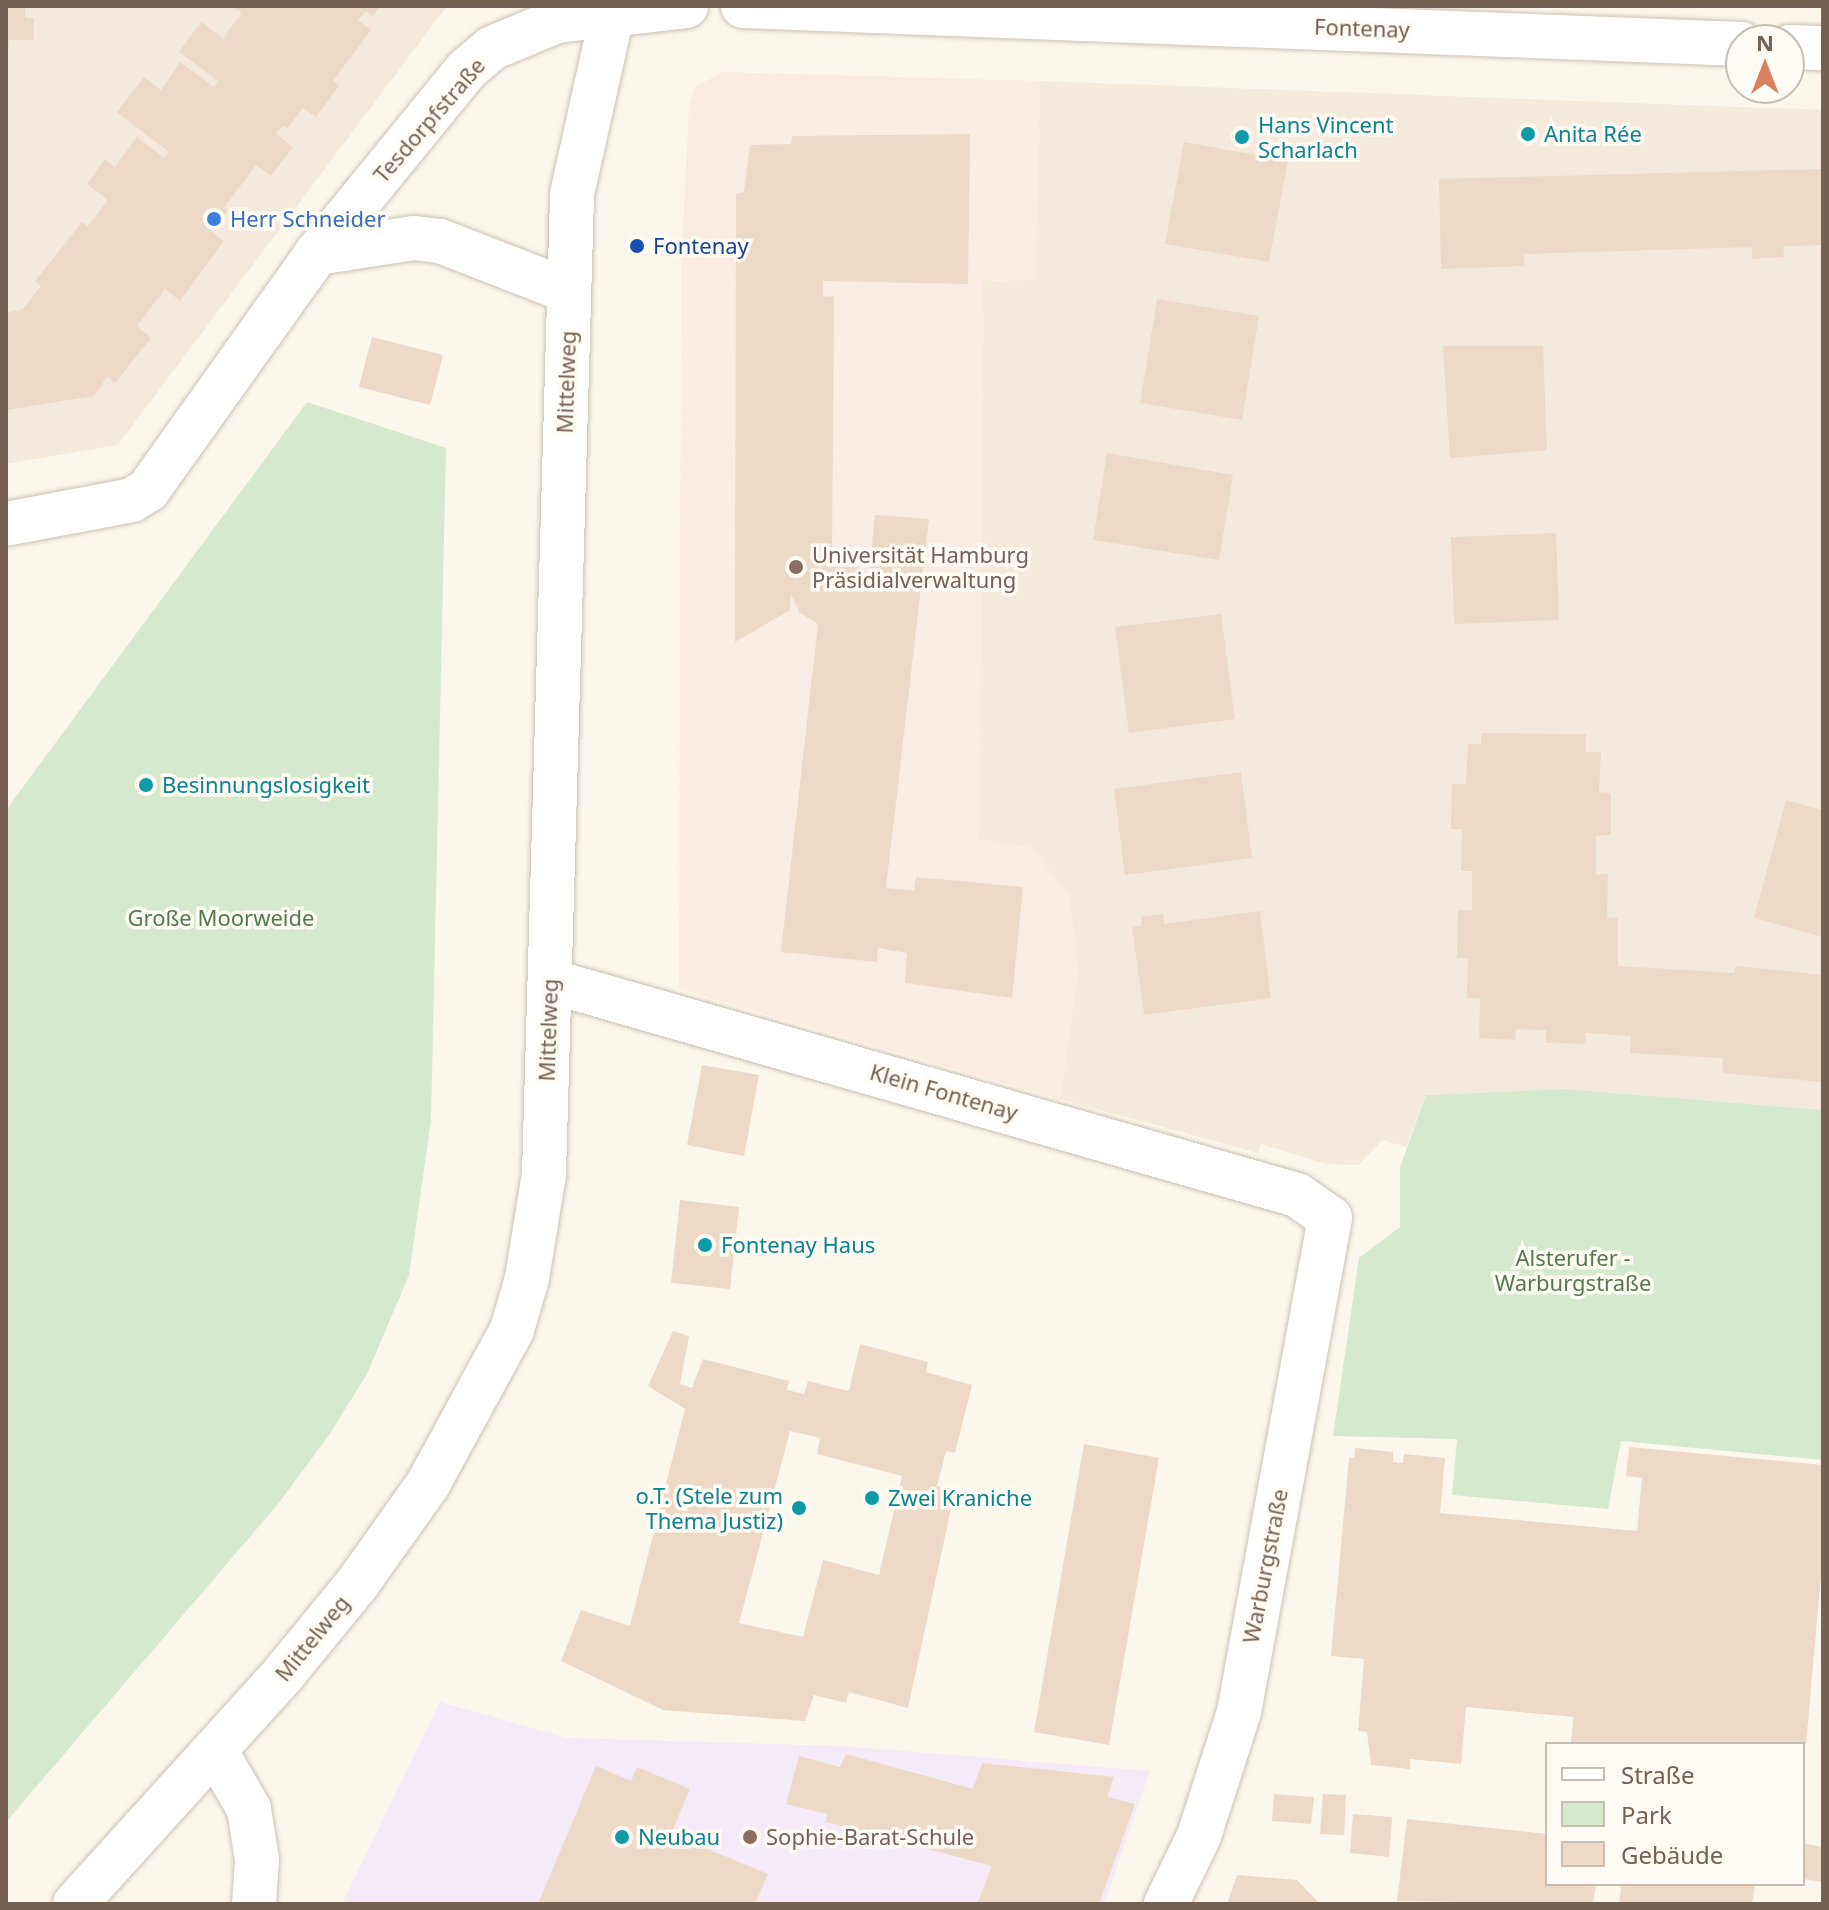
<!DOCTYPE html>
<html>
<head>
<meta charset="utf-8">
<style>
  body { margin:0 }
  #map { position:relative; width:1829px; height:1910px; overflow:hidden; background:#fbf7ed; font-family:"Noto Sans",sans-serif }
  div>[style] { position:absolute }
  .residential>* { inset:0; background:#f3eadc }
  .commercial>* { inset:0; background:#faebe3 }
  .education>* { inset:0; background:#f4eaf8 }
  .green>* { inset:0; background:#d6e9cc }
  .building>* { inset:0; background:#eed9c7 }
  .roads { filter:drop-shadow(0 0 2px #cdc0b3) drop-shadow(0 0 2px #cdc0b3) }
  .minor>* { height:44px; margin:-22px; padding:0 22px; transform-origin:22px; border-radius:22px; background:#fff }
  .tertiary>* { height:44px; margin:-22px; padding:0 22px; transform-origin:22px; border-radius:22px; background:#fff }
  .dots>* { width:22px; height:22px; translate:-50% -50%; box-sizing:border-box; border:4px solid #fefbf4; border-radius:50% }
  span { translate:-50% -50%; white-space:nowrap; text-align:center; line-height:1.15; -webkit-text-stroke:7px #fefbf4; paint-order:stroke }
  .street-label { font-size:22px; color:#766051 }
  .culture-label { font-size:22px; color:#0d838f }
  .left { translate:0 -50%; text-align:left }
  .right { translate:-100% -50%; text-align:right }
  .shop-label { font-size:22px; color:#366cbe }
  .transit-label { font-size:22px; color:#164399 }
  .education-label { font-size:22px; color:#785e54 }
  .park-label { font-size:22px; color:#557a4a }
  .frame { position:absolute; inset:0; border:8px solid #766051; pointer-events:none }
  .legend { position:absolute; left:1545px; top:1742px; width:260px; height:144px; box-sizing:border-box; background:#fefbf4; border:2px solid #c8bdb3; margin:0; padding:10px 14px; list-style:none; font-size:24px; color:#766051 }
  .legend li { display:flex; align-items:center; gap:16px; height:40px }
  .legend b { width:40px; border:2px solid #c8bdb3 }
  .north { position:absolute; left:1725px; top:24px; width:80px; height:80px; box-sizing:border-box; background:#fefbf4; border:2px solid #c8bdb3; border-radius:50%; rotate:0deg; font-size:22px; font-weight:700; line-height:32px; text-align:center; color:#766051 }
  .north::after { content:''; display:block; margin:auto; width:28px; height:36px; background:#d9815f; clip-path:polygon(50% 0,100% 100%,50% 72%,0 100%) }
</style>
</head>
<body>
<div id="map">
  <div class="residential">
    <div style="clip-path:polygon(6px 6px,447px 6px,118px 445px,6px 464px)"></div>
    <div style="clip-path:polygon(1040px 81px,1823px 110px,1823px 1110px,1564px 1089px,1426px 1095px,1406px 1147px,1383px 1140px,1358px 1165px,1325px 1164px,1261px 1144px,1258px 1153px,1060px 1099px,1078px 972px,979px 839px,983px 281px,1035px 280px)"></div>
  </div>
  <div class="commercial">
    <div style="clip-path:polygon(723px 72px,1040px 81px,1035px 280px,983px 281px,979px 839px,1031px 847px,1069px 895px,1078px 972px,1060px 1099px,679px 989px,681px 271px,689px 104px,695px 87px)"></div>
  </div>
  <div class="education">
    <div style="clip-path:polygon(440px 1702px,567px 1738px,840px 1746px,1150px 1771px,1104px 1904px,342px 1904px)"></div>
  </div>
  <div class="green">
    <div style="clip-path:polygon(307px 402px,446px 448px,431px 1120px,409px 1275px,367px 1374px,329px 1435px,278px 1504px,6px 1822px,6px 810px)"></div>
    <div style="clip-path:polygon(1564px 1089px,1823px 1110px,1823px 1460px,1621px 1441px,1608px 1509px,1452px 1495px,1457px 1439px,1333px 1436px,1359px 1258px,1400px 1227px,1400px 1167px,1426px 1095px)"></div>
  </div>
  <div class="building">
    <div style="clip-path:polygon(6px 6px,25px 6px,25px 18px,34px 18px,34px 40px,9px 40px,9px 52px)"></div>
    <div style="clip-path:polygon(232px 6px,381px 6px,373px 16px,366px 11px,358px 20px,371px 30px,333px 81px,339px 86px,316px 117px,303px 108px,287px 129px,283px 126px,276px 134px,293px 147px,271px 176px,256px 165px,224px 208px,227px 211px,211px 231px,224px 241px,180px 301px,165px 289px,137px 326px,151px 338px,115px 383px,107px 377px,94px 396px,6px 410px,6px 313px,23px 309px,41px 286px,35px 281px,82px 222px,88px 226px,108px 200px,87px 184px,105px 159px,115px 167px,137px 137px,164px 158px,169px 152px,117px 112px,144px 77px,161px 90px,180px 62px,214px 87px,218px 81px,179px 52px,201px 22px,223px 38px,242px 13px)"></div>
    <div style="clip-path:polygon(970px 134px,968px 284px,823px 281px,823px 297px,834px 296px,832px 552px,855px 563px,868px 583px,875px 515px,929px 519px,886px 888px,914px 891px,916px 877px,1023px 887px,1012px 998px,905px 983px,907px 953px,878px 948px,877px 962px,781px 952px,818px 624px,800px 613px,791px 594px,790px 610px,735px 642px,736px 194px,744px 192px,750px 145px,791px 144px,792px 136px)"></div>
    <div style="clip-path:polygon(1184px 142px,1288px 161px,1269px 262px,1165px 244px)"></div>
    <div style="clip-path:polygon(1823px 169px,1823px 245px,1783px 246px,1784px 257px,1752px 259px,1752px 247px,1524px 254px,1524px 266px,1441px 269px,1439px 179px)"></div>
    <div style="clip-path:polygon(1157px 299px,1259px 316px,1242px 420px,1140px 403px)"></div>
    <div style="clip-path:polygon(372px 337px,443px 355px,430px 405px,359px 387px)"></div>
    <div style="clip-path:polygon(1443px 346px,1543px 346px,1547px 450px,1450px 458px)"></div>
    <div style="clip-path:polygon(1107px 453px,1233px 475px,1219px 560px,1093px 540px)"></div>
    <div style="clip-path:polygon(1556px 533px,1559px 620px,1454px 624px,1451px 537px)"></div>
    <div style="clip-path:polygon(1221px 614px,1235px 719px,1129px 733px,1115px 627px)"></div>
    <div style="clip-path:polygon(1481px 733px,1586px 734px,1586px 752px,1601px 752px,1599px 792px,1611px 793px,1611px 835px,1596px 836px,1596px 875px,1608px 874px,1607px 918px,1618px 917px,1618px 966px,1734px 973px,1736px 966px,1823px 975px,1823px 1082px,1722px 1073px,1723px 1058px,1630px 1053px,1631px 1036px,1585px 1033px,1586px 1044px,1546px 1043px,1546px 1030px,1516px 1029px,1515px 1040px,1479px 1038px,1480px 998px,1467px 998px,1468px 958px,1457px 958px,1458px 910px,1472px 910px,1472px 871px,1461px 871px,1462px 829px,1451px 829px,1452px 784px,1466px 784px,1468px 744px,1481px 744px)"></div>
    <div style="clip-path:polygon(1241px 772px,1252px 858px,1125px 875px,1114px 789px)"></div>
    <div style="clip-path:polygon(1786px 800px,1823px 810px,1823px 937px,1754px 918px)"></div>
    <div style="clip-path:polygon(1260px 911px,1271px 998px,1144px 1015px,1132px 927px,1142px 926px,1141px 917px,1163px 914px,1164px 924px)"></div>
    <div style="clip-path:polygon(702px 1065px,759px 1075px,744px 1156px,687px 1145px)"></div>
    <div style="clip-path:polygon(680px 1200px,739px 1207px,730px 1289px,671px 1283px)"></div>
    <div style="clip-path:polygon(evenodd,673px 1331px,689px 1336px,680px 1384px,692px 1388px,703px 1359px,789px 1381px,787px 1390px,804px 1394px,808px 1381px,849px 1391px,860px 1344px,928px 1362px,926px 1372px,972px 1385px,955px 1453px,946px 1451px,937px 1486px,955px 1490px,908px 1708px,849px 1692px,846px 1703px,814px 1695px,805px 1721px,663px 1710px,561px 1661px,581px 1610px,630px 1626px,685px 1409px,648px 1386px,673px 1331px,790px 1431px,820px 1438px,817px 1454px,902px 1476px,879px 1575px,823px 1560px,803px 1637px,739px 1623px,790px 1431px)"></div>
    <div style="clip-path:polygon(1084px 1444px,1159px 1458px,1109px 1745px,1034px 1732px)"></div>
    <div style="clip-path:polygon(1629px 1447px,1823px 1465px,1823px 1553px,1806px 1744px,1571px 1744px,1573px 1717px,1466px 1707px,1461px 1764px,1410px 1759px,1410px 1769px,1371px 1765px,1367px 1732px,1358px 1731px,1364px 1659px,1331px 1656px,1349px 1458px,1354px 1458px,1355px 1448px,1393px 1452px,1393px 1462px,1403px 1463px,1404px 1454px,1445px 1458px,1440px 1513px,1637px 1531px,1642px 1478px,1626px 1476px)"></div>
    <div style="clip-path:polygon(846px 1754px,973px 1789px,982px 1763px,1114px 1777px,1107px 1797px,1135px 1804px,1099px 1904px,977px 1904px,992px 1866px,826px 1822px,827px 1814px,786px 1804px,799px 1756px,840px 1767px)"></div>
    <div style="clip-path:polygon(596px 1766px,631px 1781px,637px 1767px,690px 1789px,671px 1834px,768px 1874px,755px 1904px,538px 1904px)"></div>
    <div style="clip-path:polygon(1274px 1794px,1314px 1797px,1311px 1824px,1272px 1821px)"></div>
    <div style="clip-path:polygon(1323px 1794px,1346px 1795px,1344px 1835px,1320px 1834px)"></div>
    <div style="clip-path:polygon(1353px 1814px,1392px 1817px,1389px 1857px,1350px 1853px)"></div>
    <div style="clip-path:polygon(1407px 1819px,1547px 1834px,1547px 1884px,1596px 1884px,1593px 1904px,1397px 1901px)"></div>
    <div style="clip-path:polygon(1803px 1843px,1823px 1847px,1823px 1882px,1803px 1879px)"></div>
    <div style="clip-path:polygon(1237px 1875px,1297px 1880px,1320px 1904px,1227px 1904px)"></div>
    <div style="clip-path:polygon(1611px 1884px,1755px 1884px,1752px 1904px,1619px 1904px,1621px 1887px)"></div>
  </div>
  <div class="roads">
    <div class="minor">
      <div style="left:743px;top:6px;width:999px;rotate:2.18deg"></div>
      <div style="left:1789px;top:47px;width:34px;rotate:2deg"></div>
      <div style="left:317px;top:253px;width:98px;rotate:-8.8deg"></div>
      <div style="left:414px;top:238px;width:26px;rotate:7deg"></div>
      <div style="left:440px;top:241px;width:138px;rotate:21.2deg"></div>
      <div style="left:6px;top:524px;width:128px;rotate:-10.8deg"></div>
      <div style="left:132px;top:500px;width:19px;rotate:-32deg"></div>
      <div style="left:148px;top:490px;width:291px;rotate:-54.5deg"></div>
      <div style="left:317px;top:253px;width:236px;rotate:-50.8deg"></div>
      <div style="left:466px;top:70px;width:34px;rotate:-40deg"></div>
      <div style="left:492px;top:48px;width:70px;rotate:-22.6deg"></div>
      <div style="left:557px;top:21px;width:130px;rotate:-6.6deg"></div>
      <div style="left:550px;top:981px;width:777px;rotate:15.99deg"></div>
      <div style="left:1297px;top:1195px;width:40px;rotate:34.9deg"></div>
      <div style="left:1330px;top:1218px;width:502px;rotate:100.44deg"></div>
      <div style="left:1239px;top:1712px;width:130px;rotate:107.9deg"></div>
      <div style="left:1199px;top:1836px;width:76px;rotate:115.9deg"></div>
      <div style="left:215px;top:1750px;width:68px;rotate:60deg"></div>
      <div style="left:249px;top:1809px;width:52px;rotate:81.1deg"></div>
      <div style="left:257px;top:1860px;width:44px;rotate:93.9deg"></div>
    </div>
    <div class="tertiary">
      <div style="left:75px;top:1904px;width:313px;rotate:-47.8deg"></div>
      <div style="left:285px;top:1672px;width:114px;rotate:-50.7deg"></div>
      <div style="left:357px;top:1584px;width:123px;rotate:-54.6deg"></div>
      <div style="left:428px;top:1484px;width:175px;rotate:-61.4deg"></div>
      <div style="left:512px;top:1330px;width:54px;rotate:-73.9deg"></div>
      <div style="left:527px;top:1278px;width:105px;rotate:-80.7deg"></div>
      <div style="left:544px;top:1174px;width:980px;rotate:-88.36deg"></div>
      <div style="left:572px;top:194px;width:193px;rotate:-77.4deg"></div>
    </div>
  </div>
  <div class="dots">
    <div style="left:1528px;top:134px;background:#0f9aa8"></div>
    <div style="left:1242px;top:137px;background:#0f9aa8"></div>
    <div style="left:214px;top:219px;background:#3f7fe0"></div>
    <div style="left:637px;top:246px;background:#1a4fb4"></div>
    <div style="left:796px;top:567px;background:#8d6e63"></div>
    <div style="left:146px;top:785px;background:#0f9aa8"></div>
    <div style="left:705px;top:1245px;background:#0f9aa8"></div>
    <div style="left:872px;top:1498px;background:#0f9aa8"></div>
    <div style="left:799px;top:1508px;background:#0f9aa8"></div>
    <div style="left:622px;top:1837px;background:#0f9aa8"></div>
    <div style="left:750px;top:1837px;background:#8d6e63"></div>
  </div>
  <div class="street-label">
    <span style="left:1362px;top:28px;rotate:2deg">Fontenay</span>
    <span style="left:429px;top:120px;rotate:-49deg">Tesdorpfstraße</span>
    <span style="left:566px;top:382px;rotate:-88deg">Mittelweg</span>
    <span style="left:548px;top:1030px;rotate:-88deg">Mittelweg</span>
    <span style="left:944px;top:1092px;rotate:16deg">Klein Fontenay</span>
    <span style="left:1265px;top:1566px;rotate:-79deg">Warburgstraße</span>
    <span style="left:312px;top:1638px;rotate:-51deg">Mittelweg</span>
  </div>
  <div class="culture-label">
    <span class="left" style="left:1258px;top:137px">Hans Vincent<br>Scharlach</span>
    <span class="left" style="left:1544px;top:134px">Anita Rée</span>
    <span class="left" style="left:162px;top:785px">Besinnungslosigkeit</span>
    <span class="left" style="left:721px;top:1245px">Fontenay Haus</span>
    <span class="right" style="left:783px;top:1508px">o.T. (Stele zum<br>Thema Justiz)</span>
    <span class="left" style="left:888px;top:1498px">Zwei Kraniche</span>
    <span class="left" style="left:638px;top:1837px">Neubau</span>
  </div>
  <div class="shop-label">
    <span class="left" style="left:230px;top:219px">Herr Schneider</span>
  </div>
  <div class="transit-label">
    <span class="left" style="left:653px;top:246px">Fontenay</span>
  </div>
  <div class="education-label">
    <span class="left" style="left:812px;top:567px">Universität Hamburg<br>Präsidialverwaltung</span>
    <span class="left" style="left:766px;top:1837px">Sophie-Barat-Schule</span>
  </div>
  <div class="park-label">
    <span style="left:221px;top:918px">Große Moorweide</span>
    <span style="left:1573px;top:1270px">Alsterufer -<br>Warburgstraße</span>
  </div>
  <div class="frame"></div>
  <ul class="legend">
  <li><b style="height:10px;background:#fff"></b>Straße</li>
  <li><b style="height:22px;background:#d6e9cc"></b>Park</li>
  <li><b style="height:22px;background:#eed9c7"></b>Gebäude</li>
  </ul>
  <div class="north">N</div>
</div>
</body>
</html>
